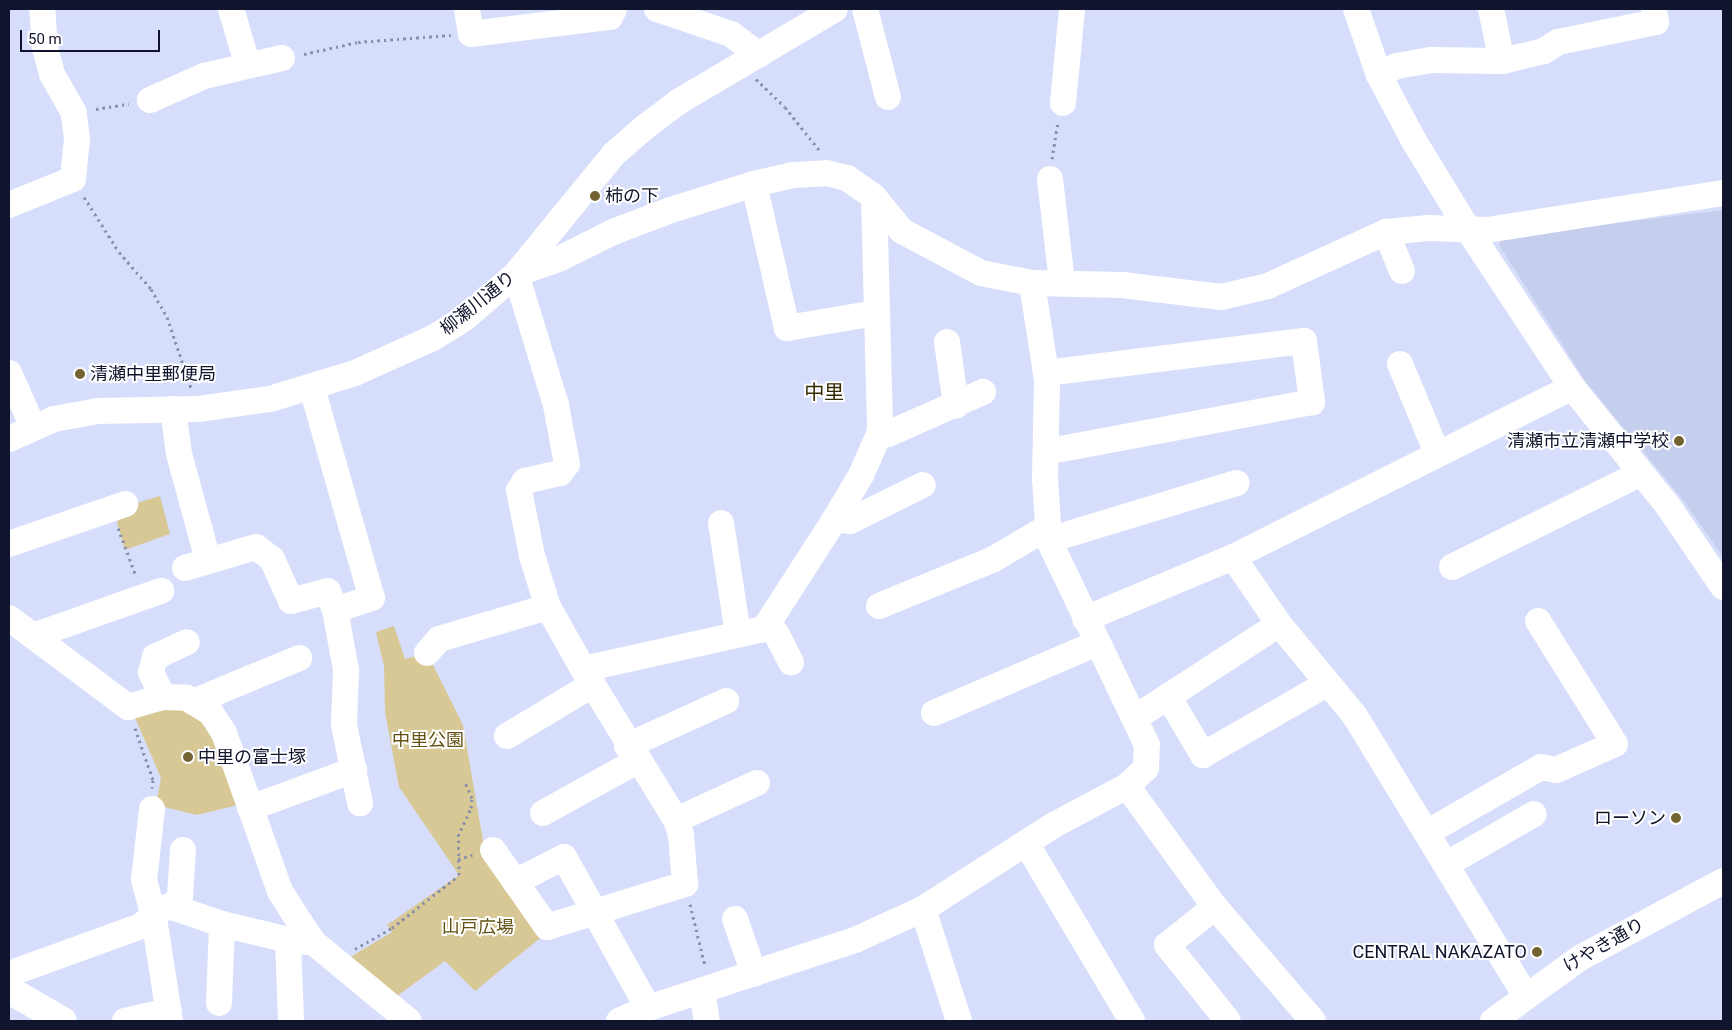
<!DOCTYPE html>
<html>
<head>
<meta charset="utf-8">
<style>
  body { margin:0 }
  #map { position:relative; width:1732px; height:1030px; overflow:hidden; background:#d7defb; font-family:Roboto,"Noto Sans JP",sans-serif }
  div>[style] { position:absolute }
  .built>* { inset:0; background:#c6ceed }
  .green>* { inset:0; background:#d7c895 }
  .path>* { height:3px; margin-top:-1.5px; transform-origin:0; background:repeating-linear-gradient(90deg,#8990ab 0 2.5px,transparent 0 6.5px) }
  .minor>* { height:26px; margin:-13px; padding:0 13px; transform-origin:13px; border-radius:13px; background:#fff }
  .major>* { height:28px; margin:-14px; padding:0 14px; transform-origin:14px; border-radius:14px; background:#fff }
  .dots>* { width:14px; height:14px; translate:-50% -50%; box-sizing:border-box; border:2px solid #fff; border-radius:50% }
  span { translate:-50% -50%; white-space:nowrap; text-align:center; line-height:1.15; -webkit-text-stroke:4px #fff; paint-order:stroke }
  .poi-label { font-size:18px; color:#10152d }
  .left { translate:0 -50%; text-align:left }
  .right { translate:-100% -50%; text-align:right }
  .street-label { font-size:18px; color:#10152d }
  .park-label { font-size:18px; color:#635214 }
  .quarter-label { font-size:20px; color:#342900 }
  .frame { position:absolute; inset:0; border:10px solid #10152d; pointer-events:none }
  .scale { position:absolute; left:20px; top:30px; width:140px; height:22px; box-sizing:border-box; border:2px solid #10152d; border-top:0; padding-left:6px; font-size:15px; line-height:18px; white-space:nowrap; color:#10152d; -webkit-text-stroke:4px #fff; paint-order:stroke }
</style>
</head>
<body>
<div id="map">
  <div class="built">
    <div style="clip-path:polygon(1723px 210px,1723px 557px,1684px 501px,1586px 382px,1499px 245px,1504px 237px)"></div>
  </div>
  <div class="green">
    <div style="clip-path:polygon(160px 496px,170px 534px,125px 550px,117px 523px,121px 513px,130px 505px)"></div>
    <div style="clip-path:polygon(394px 626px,405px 659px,427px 653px,463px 725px,486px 858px,544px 935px,475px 991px,445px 961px,393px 999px,347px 959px,389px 934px,392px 932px,387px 925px,459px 875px,399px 787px,385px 712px,384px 666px,376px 632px)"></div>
    <div style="clip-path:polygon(163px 705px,207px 717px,238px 805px,197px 815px,156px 805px,161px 778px,133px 713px)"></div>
  </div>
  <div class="path">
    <div style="left:304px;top:54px;width:55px;rotate:-12.5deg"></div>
    <div style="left:358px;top:42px;width:93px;rotate:-4.3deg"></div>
    <div style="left:756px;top:79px;width:40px;rotate:44deg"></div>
    <div style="left:785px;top:107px;width:56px;rotate:51.5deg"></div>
    <div style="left:96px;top:109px;width:33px;rotate:-9deg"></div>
    <div style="left:1052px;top:159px;width:36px;rotate:-81deg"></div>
    <div style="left:84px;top:197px;width:65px;rotate:57.5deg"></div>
    <div style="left:119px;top:252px;width:49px;rotate:49.1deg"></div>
    <div style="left:151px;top:289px;width:32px;rotate:60deg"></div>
    <div style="left:167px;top:317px;width:75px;rotate:71.3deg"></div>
    <div style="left:118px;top:528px;width:51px;rotate:69.4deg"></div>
    <div style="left:135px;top:728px;width:55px;rotate:70.9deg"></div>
    <div style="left:153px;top:780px;width:8px;rotate:97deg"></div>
    <div style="left:458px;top:859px;width:15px;rotate:-16deg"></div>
    <div style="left:690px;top:904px;width:64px;rotate:76.4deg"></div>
    <div style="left:355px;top:949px;width:43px;rotate:-29.6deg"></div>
    <div style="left:392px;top:928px;width:85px;rotate:-38.3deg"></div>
    <div style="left:459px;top:875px;width:39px;rotate:-91deg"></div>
    <div style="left:458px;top:836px;width:31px;rotate:-65deg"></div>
    <div style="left:471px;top:808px;width:10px;rotate:-84deg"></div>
    <div style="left:472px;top:798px;width:17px;rotate:-114deg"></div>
  </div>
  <div class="minor">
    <div style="left:231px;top:9px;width:59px;rotate:73.4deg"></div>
    <div style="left:467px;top:9px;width:25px;rotate:81deg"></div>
    <div style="left:471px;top:34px;width:140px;rotate:-7deg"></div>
    <div style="left:610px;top:17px;width:9px;rotate:-63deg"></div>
    <div style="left:657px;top:9px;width:78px;rotate:18.7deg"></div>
    <div style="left:731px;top:34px;width:35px;rotate:37deg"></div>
    <div style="left:865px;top:9px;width:91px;rotate:75.4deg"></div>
    <div style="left:1356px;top:9px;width:70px;rotate:70.8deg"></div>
    <div style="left:1379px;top:75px;width:75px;rotate:62.1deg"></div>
    <div style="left:1414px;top:141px;width:105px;rotate:58.6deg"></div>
    <div style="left:1469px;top:231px;width:187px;rotate:56.6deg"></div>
    <div style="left:1572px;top:387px;width:153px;rotate:51.1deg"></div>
    <div style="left:1668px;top:506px;width:98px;rotate:55.8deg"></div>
    <div style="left:1491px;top:9px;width:53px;rotate:78.1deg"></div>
    <div style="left:1379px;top:75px;width:20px;rotate:-27deg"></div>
    <div style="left:1397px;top:66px;width:35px;rotate:-10deg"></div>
    <div style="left:1431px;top:60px;width:71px;rotate:0.8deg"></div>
    <div style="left:1502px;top:61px;width:43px;rotate:-13.4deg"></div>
    <div style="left:1544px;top:51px;width:17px;rotate:-33deg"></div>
    <div style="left:1558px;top:42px;width:100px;rotate:-11.5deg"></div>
    <div style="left:1656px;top:22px;width:13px;rotate:-99deg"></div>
    <div style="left:150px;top:100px;width:59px;rotate:-24deg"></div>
    <div style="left:204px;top:76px;width:80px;rotate:-13deg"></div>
    <div style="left:1063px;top:103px;width:94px;rotate:-84.5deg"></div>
    <div style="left:1050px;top:179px;width:105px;rotate:83.4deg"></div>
    <div style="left:754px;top:184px;width:148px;rotate:77.1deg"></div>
    <div style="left:787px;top:328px;width:90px;rotate:-9.6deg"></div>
    <div style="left:874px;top:197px;width:235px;rotate:88.5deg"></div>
    <div style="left:880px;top:432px;width:47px;rotate:113.8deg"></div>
    <div style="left:861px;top:475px;width:51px;rotate:120.6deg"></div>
    <div style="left:835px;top:519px;width:131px;rotate:122.8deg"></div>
    <div style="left:764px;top:629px;width:185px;rotate:167.5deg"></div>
    <div style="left:583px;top:669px;width:71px;rotate:-119.4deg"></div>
    <div style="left:548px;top:607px;width:53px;rotate:-107.4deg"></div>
    <div style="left:532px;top:556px;width:67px;rotate:-101.1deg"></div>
    <div style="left:519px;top:490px;width:11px;rotate:-56deg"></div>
    <div style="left:525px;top:481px;width:36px;rotate:-13deg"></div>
    <div style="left:560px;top:473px;width:11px;rotate:-52deg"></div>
    <div style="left:567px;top:464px;width:60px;rotate:-100.6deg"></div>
    <div style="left:556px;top:405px;width:137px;rotate:-107deg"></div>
    <div style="left:516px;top:274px;width:48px;rotate:-19.6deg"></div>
    <div style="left:561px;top:258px;width:58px;rotate:-26.6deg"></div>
    <div style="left:613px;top:232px;width:62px;rotate:-20.8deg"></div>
    <div style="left:671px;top:210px;width:87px;rotate:-17.4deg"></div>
    <div style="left:754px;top:184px;width:40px;rotate:-13deg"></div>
    <div style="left:793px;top:175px;width:34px;rotate:-3deg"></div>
    <div style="left:827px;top:173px;width:21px;rotate:14deg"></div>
    <div style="left:847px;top:178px;width:33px;rotate:35deg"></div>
    <div style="left:874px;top:197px;width:44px;rotate:50.5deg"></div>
    <div style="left:902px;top:231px;width:89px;rotate:28deg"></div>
    <div style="left:981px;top:273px;width:52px;rotate:11.1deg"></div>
    <div style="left:1032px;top:283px;width:90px;rotate:1.3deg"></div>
    <div style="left:1122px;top:285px;width:100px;rotate:6.9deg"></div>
    <div style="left:1221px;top:297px;width:48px;rotate:-13.2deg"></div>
    <div style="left:1268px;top:286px;width:130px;rotate:-24.6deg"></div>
    <div style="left:1386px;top:232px;width:43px;rotate:-5.3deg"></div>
    <div style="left:1429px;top:228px;width:58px;rotate:2deg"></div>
    <div style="left:1487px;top:230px;width:239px;rotate:-8.9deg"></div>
    <div style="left:9px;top:205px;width:69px;rotate:-22.1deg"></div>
    <div style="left:73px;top:179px;width:40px;rotate:-84.3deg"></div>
    <div style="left:77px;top:139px;width:26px;rotate:-97deg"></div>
    <div style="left:74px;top:113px;width:45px;rotate:-119.4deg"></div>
    <div style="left:52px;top:74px;width:27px;rotate:-105deg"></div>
    <div style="left:45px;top:48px;width:39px;rotate:-94deg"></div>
    <div style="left:1386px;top:232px;width:42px;rotate:67.7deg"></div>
    <div style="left:947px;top:342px;width:64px;rotate:81.9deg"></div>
    <div style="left:1400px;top:364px;width:96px;rotate:67.4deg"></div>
    <div style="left:9px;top:373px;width:59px;rotate:66deg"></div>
    <div style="left:1046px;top:373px;width:260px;rotate:-7.1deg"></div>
    <div style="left:1304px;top:341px;width:62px;rotate:82.5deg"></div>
    <div style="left:1312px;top:402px;width:271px;rotate:169.4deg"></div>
    <div style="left:312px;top:388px;width:218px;rotate:74.1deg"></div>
    <div style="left:372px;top:598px;width:39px;rotate:162deg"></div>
    <div style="left:173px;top:409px;width:45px;rotate:82.4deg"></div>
    <div style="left:179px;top:454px;width:110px;rotate:74.7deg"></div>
    <div style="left:880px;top:432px;width:8px;rotate:14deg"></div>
    <div style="left:888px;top:434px;width:104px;rotate:-23.9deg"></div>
    <div style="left:9px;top:439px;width:49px;rotate:-24deg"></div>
    <div style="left:54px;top:419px;width:45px;rotate:-10.3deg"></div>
    <div style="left:98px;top:411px;width:100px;rotate:-1.1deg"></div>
    <div style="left:198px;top:409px;width:73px;rotate:-7.9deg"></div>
    <div style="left:270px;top:399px;width:89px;rotate:-17deg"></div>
    <div style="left:355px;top:373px;width:85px;rotate:-24.2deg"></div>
    <div style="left:433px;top:338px;width:38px;rotate:-32deg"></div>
    <div style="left:465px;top:318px;width:67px;rotate:-40.8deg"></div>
    <div style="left:516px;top:274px;width:155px;rotate:-50.8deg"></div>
    <div style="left:614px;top:154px;width:41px;rotate:-41.1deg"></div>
    <div style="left:645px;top:127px;width:41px;rotate:-37.1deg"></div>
    <div style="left:678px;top:102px;width:182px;rotate:-30.6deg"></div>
    <div style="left:835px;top:519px;width:15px;rotate:8deg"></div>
    <div style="left:850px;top:521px;width:81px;rotate:-26.3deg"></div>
    <div style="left:721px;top:523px;width:112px;rotate:81.3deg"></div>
    <div style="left:1049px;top:540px;width:196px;rotate:-16.9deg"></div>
    <div style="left:9px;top:544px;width:123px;rotate:-19deg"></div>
    <div style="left:1233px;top:557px;width:81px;rotate:55.5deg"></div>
    <div style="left:1279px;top:624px;width:119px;rotate:50.4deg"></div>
    <div style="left:1355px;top:716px;width:327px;rotate:58.6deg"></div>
    <div style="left:1452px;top:567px;width:211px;rotate:-26.4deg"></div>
    <div style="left:185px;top:568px;width:74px;rotate:-16.5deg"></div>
    <div style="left:256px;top:547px;width:20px;rotate:37deg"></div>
    <div style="left:272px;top:559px;width:46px;rotate:65.7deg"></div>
    <div style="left:291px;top:601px;width:38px;rotate:-15deg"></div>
    <div style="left:328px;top:591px;width:20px;rotate:70deg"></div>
    <div style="left:335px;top:610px;width:61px;rotate:79.6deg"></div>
    <div style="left:346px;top:670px;width:55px;rotate:92.1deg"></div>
    <div style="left:344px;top:725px;width:80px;rotate:78.4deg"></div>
    <div style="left:879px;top:606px;width:122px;rotate:-22.2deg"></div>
    <div style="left:992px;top:560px;width:65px;rotate:-30.5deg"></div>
    <div style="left:9px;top:618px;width:149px;rotate:36.8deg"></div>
    <div style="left:128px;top:707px;width:36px;rotate:-16deg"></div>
    <div style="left:163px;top:697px;width:24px;rotate:2deg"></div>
    <div style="left:187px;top:698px;width:28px;rotate:32deg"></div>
    <div style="left:211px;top:713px;width:24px;rotate:57deg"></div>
    <div style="left:224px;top:733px;width:168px;rotate:70.5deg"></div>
    <div style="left:280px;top:891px;width:28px;rotate:58deg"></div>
    <div style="left:295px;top:915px;width:32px;rotate:56deg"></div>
    <div style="left:313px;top:942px;width:124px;rotate:39.5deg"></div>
    <div style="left:1085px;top:619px;width:160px;rotate:-22.7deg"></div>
    <div style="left:1233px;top:557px;width:379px;rotate:-26.6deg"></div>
    <div style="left:767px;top:624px;width:13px;rotate:45deg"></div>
    <div style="left:776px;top:633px;width:33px;rotate:63deg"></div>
    <div style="left:33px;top:636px;width:136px;rotate:-19.4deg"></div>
    <div style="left:427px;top:653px;width:18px;rotate:-49deg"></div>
    <div style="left:439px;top:639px;width:114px;rotate:-16.4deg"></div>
    <div style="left:1168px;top:696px;width:69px;rotate:59.3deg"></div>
    <div style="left:1203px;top:755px;width:144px;rotate:-29.9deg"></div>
    <div style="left:163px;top:697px;width:28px;rotate:-116deg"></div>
    <div style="left:151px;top:672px;width:16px;rotate:-75deg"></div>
    <div style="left:155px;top:657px;width:35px;rotate:-25deg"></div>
    <div style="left:193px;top:702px;width:115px;rotate:-22.5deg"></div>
    <div style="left:934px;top:713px;width:177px;rotate:-23.2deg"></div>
    <div style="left:1135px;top:718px;width:172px;rotate:-33.1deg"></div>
    <div style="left:507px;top:736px;width:99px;rotate:-31deg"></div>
    <div style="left:627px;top:746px;width:109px;rotate:-24.4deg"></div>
    <div style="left:1127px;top:786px;width:150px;rotate:54deg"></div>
    <div style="left:1215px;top:907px;width:150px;rotate:49.3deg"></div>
    <div style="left:250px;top:808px;width:111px;rotate:-20.1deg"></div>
    <div style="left:152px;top:809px;width:71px;rotate:96.4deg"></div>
    <div style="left:144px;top:880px;width:39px;rotate:75deg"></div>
    <div style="left:154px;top:918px;width:104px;rotate:81.2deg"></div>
    <div style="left:543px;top:813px;width:107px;rotate:-29deg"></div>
    <div style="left:676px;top:820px;width:89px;rotate:-24.6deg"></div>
    <div style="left:1428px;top:832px;width:130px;rotate:-29.9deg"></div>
    <div style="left:1541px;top:767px;width:15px;rotate:11deg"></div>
    <div style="left:1556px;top:770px;width:64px;rotate:-23.8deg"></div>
    <div style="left:1615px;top:744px;width:145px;rotate:-122deg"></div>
    <div style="left:1026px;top:843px;width:207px;rotate:59.2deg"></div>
    <div style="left:493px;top:850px;width:94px;rotate:55deg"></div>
    <div style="left:547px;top:927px;width:145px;rotate:-17.3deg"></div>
    <div style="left:685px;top:884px;width:49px;rotate:-94.7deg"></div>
    <div style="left:681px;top:835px;width:16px;rotate:-108deg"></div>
    <div style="left:676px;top:820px;width:177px;rotate:-121.6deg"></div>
    <div style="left:1447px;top:864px;width:100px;rotate:-29.9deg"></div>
    <div style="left:515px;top:882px;width:55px;rotate:-27deg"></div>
    <div style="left:564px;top:857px;width:173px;rotate:60.9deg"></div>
    <div style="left:172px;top:907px;width:14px;rotate:-54deg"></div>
    <div style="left:180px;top:896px;width:46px;rotate:-86.3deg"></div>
    <div style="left:1215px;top:907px;width:61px;rotate:141.6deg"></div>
    <div style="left:1167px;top:945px;width:97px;rotate:51.2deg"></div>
    <div style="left:923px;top:909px;width:118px;rotate:72.2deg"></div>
    <div style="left:735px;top:919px;width:58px;rotate:70.9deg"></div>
    <div style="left:288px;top:940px;width:81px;rotate:87.9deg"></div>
    <div style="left:17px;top:971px;width:132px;rotate:-19.9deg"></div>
    <div style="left:141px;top:926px;width:28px;rotate:-41deg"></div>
    <div style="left:162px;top:908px;width:10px;rotate:-6deg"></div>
    <div style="left:172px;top:907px;width:53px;rotate:18.8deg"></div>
    <div style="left:222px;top:924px;width:68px;rotate:13.6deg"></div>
    <div style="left:288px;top:940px;width:25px;rotate:5deg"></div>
    <div style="left:702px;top:991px;width:30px;rotate:81deg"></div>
    <div style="left:219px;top:1003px;width:79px;rotate:-87.8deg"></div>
    <div style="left:125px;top:1021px;width:45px;rotate:-12.8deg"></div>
    <div style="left:619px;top:1021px;width:32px;rotate:-24deg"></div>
    <div style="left:648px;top:1008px;width:218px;rotate:-18.2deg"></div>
    <div style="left:855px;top:940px;width:75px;rotate:-24.5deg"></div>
    <div style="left:923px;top:909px;width:156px;rotate:-32.7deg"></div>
    <div style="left:1054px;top:825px;width:83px;rotate:-28.1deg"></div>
    <div style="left:1127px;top:786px;width:26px;rotate:-43deg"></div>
    <div style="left:1146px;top:768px;width:23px;rotate:-88deg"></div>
    <div style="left:1147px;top:745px;width:227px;rotate:-115.6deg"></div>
    <div style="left:1049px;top:540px;width:62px;rotate:-93.7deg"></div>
    <div style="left:1045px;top:478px;width:98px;rotate:-88.8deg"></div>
    <div style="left:1047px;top:380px;width:98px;rotate:-98.8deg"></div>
    <div style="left:1493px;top:1021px;width:107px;rotate:-35.9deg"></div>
    <div style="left:1580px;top:958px;width:162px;rotate:-28.3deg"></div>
  </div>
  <div class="major">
    <div style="left:9px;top:990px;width:62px;rotate:29.9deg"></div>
  </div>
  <div class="dots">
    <div style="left:595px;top:196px;background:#726331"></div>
    <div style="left:80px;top:374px;background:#726331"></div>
    <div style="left:1679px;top:441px;background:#726331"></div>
    <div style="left:188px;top:757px;background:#726331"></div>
    <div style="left:1676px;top:818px;background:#726331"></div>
    <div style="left:1537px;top:952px;background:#726331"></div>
  </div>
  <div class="poi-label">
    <span class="left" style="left:605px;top:196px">柿の下</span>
    <span class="left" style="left:90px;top:374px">清瀬中里郵便局</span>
    <span class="right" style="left:1669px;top:441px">清瀬市立清瀬中学校</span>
    <span class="left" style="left:198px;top:757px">中里の富士塚</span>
    <span class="right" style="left:1666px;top:818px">ローソン</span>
    <span class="right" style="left:1527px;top:952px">CENTRAL NAKAZATO</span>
  </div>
  <div class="street-label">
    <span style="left:478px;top:303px;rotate:-39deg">柳瀬川通り</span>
    <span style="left:1604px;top:945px;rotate:-30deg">けやき通り</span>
  </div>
  <div class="park-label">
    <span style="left:428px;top:740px">中里公園</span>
    <span style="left:478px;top:927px">山戸広場</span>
  </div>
  <div class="quarter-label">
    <span style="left:824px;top:392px">中里</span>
  </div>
  <div class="frame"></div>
  <div class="scale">50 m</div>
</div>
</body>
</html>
